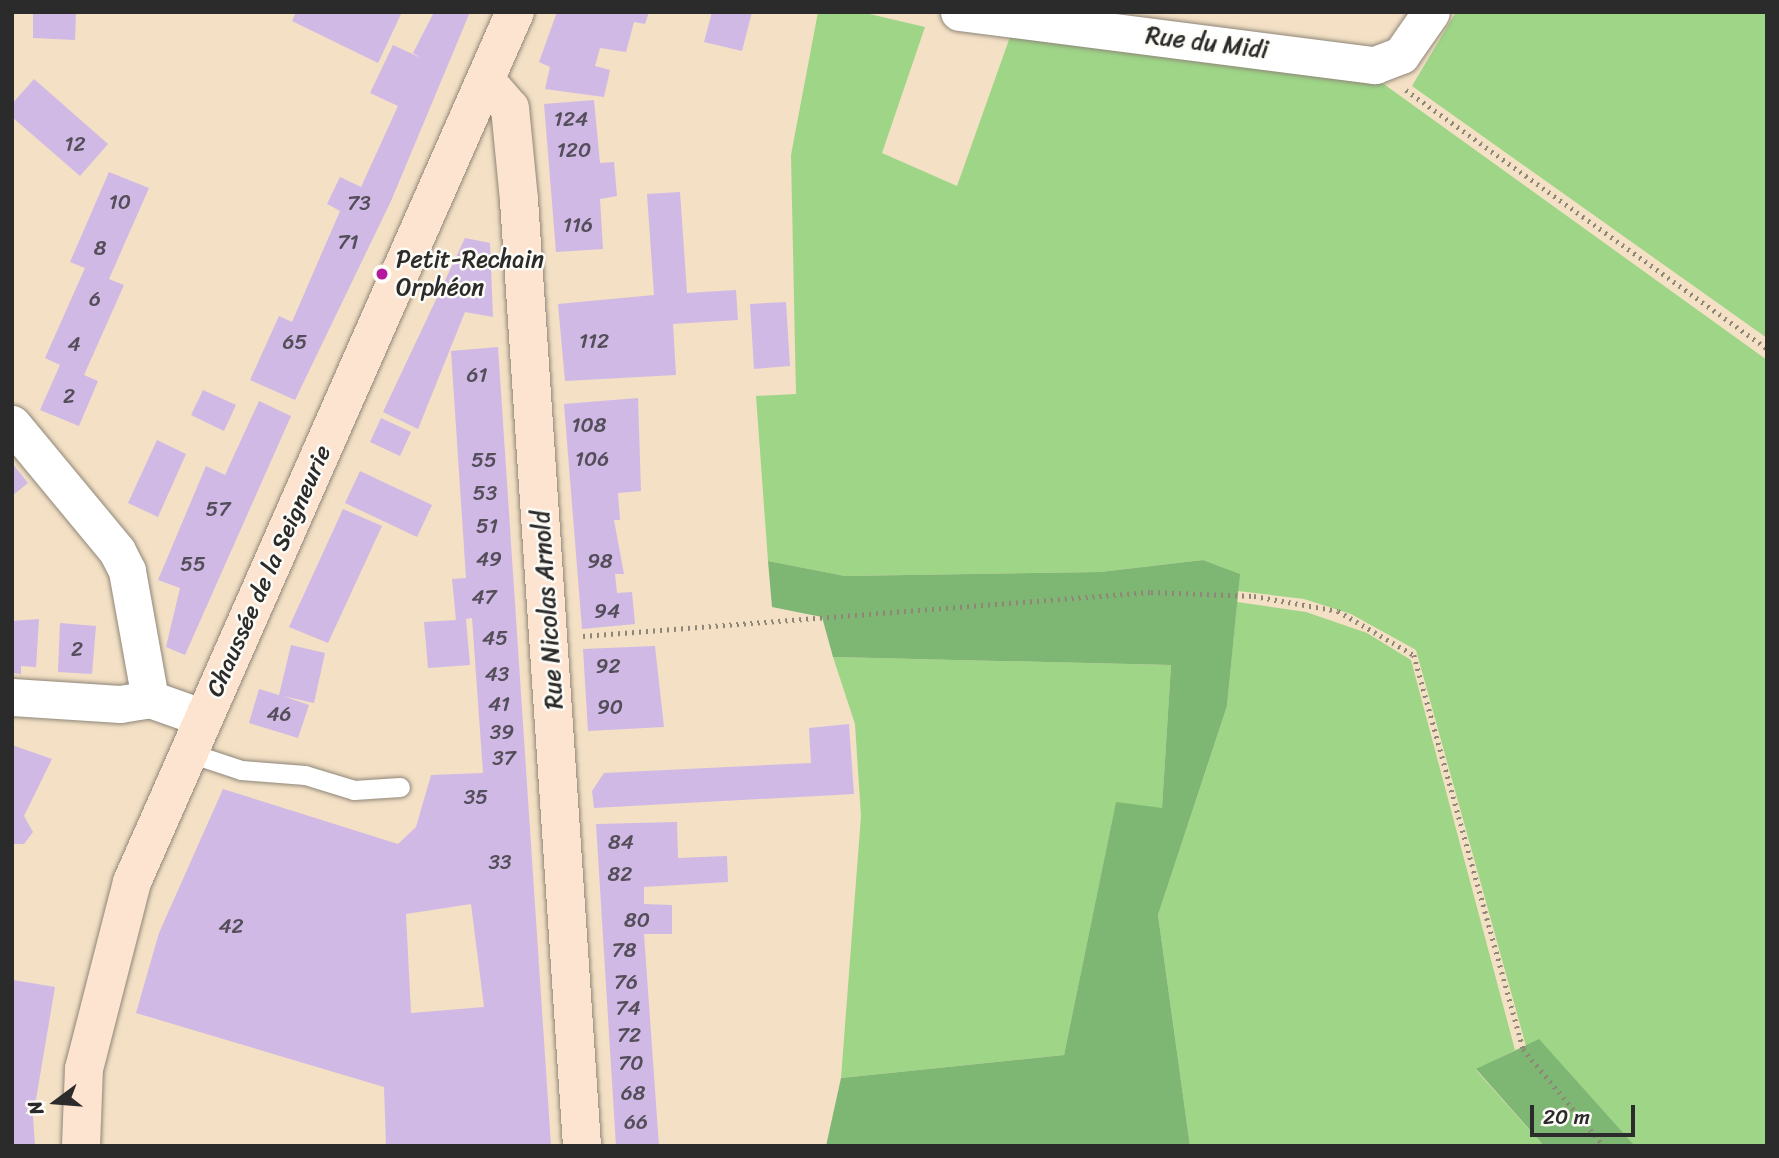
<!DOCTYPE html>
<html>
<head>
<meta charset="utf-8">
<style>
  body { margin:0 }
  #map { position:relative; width:1779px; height:1158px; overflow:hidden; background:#f3e0c5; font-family:Sriracha,sans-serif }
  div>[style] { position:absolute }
  .green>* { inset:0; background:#9ed587 }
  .forest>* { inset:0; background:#7eb674 }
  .building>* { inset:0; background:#d0b9e5 }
  .path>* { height:4.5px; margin-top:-2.25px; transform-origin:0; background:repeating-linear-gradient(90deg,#8f8678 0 2px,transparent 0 7px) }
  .roads { filter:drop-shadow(0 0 2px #8f8678) drop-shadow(0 0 2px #8f8678) }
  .lane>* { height:19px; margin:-9.5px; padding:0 9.5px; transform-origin:9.5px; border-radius:9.5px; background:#fff }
  .street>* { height:37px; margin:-18.5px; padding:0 18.5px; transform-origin:18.5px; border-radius:18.5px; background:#fff }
  .secondary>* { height:38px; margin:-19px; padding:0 19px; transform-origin:19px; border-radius:19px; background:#fde4d1 }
  .dots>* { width:19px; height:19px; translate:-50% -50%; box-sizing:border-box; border:4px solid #fdfcf7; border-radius:50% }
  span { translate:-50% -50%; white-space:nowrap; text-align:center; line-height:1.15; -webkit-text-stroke:5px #fdfcf7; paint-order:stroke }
  .number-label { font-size:21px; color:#544e5a }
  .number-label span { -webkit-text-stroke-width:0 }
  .street-label { font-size:24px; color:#2b2b2b }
  .poi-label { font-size:24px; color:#2b2b2b }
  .left { translate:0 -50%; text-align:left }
  .frame { position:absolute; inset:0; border:14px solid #2b2b2b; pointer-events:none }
  .north { position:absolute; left:21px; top:1067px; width:70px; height:70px; -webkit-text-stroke:5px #fdfcf7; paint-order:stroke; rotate:254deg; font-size:19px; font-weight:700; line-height:28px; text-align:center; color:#2b2b2b }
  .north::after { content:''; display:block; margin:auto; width:24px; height:32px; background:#2b2b2b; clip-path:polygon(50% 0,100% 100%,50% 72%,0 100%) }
  .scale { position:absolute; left:1530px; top:1105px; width:105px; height:32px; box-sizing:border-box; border:4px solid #2b2b2b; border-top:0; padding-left:9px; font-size:21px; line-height:24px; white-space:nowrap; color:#2b2b2b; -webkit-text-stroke:5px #fdfcf7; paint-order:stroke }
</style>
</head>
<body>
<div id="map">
  <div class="green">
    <div style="clip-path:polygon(818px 12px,861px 12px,925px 27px,882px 153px,957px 186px,1011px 34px,1367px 72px,1767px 360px,1767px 1146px,1635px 1146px,1539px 1040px,1526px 1046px,1416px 650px,1351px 614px,1304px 599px,1238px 591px,1239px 574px,1203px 560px,1100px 572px,845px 576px,768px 561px,756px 396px,796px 394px,791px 155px)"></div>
    <div style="clip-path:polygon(1456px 12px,1767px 12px,1767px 338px,1412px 86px)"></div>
    <div style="clip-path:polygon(1237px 602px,1306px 612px,1367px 633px,1411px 660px,1515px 1050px,1476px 1070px,1544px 1146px,1190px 1146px,1158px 915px,1227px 706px)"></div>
    <div style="clip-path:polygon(833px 657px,1171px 665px,1162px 809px,1116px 803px,1064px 1055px,841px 1078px,861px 816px,855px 724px)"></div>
  </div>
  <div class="forest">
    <div style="clip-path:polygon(1203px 560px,1240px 574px,1227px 706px,1158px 915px,1190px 1146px,826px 1146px,841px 1078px,1064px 1055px,1116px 802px,1162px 808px,1171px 665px,833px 657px,822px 617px,772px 607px,768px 561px,845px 576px,1100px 572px)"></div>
    <div style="clip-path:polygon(1539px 1039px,1635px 1146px,1544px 1146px,1476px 1069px)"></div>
  </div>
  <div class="building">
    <div style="clip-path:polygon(33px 12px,76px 12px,75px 40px,33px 38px)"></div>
    <div style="clip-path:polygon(296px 12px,402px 12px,378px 63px,292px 21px)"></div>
    <div style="clip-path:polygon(434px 12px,470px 12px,391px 201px,295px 400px,250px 380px,279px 316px,292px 322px,340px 211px,327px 204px,340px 177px,361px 187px,398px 106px,370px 93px,393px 45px,421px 58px,413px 53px)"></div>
    <div style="clip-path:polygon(557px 12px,649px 12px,645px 24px,634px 22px,626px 52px,600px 48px,595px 66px,610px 70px,604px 97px,545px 89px,550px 67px,539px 62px)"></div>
    <div style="clip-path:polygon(712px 12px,752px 12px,742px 51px,704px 42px)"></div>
    <div style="clip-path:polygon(34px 79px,108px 144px,80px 176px,12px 117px,12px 104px)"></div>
    <div style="clip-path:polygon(594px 100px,600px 163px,614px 162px,617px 196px,600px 199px,603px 249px,556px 252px,544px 104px)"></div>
    <div style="clip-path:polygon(109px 172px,149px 188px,109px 279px,124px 285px,84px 375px,98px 381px,79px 426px,40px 410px,60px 365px,45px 358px,85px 268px,70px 262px)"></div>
    <div style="clip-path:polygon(680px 192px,687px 293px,736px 290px,738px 320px,673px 324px,676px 375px,565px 381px,558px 304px,654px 295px,647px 194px)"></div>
    <div style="clip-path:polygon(465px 238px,490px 243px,493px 317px,465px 312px,418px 429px,383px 412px)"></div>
    <div style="clip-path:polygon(786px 302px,790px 366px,754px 369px,750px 304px)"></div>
    <div style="clip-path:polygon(evenodd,498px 347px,551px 1146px,386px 1146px,384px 1087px,136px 1013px,159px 933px,223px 789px,398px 844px,416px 827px,431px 775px,483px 773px,472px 618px,466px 619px,470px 665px,428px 668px,424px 622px,456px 620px,452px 579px,466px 578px,451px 351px,498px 347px,471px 904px,484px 1007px,411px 1013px,406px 914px,471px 904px)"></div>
    <div style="clip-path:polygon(203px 390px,236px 405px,224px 431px,191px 415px)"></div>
    <div style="clip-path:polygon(638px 398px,641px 491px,618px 493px,620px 520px,614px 520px,624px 574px,615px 574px,617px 593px,632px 592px,635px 624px,582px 629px,564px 404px)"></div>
    <div style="clip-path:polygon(259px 401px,291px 416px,185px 655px,166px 647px,180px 588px,158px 580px,206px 466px,225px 475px)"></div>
    <div style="clip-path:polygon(381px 418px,411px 432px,400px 456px,370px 442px)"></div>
    <div style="clip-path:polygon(157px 440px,186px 454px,158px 517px,128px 503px)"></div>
    <div style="clip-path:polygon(12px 463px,28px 483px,12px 496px)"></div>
    <div style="clip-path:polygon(360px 471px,432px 505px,417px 537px,345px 503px)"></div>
    <div style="clip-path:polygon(343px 509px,382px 526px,328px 643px,289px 627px)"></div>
    <div style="clip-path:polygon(39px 619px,36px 667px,21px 666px,21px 674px,12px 673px,12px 621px)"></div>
    <div style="clip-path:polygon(60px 623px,96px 626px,92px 674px,58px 672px)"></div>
    <div style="clip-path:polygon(291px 645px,325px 653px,314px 703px,283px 696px,309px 705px,298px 738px,249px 723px,259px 689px,279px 695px)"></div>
    <div style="clip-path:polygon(655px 646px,664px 727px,588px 731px,583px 649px)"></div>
    <div style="clip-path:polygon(849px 724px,854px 794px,594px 808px,592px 791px,604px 773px,811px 763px,809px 728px)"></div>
    <div style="clip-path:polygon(12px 745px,52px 759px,24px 816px,33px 832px,24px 844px,12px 844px)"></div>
    <div style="clip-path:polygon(677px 822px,678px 858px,727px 856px,728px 882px,644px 887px,644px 904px,672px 905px,672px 934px,644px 934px,659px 1146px,616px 1146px,596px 824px)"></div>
    <div style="clip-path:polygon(13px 980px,55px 987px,33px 1117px,35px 1146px,12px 1146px)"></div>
  </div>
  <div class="path">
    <div style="left:1406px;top:90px;width:444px;rotate:35.6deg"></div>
    <div style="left:583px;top:636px;width:570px;rotate:-4.43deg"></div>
    <div style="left:1151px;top:592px;width:103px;rotate:2.2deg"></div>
    <div style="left:1254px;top:596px;width:85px;rotate:10.1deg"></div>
    <div style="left:1338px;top:611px;width:88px;rotate:30.1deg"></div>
    <div style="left:1414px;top:655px;width:409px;rotate:74.5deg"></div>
    <div style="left:1523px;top:1049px;width:126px;rotate:50.1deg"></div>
  </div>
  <div class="roads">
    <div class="lane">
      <div style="left:190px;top:753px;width:54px;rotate:18.4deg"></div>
      <div style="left:241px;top:770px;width:64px;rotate:4.5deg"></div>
      <div style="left:305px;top:775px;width:51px;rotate:17deg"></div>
      <div style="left:354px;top:790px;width:46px;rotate:-3.7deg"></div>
    </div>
    <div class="street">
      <div style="left:959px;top:12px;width:419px;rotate:7.3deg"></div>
      <div style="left:1375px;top:65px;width:28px;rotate:-21deg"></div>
      <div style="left:1401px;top:55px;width:52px;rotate:-55.1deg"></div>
      <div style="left:12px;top:424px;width:165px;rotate:50.4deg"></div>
      <div style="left:117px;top:551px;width:22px;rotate:63deg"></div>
      <div style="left:127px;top:571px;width:130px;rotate:79.8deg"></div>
      <div style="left:12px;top:697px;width:108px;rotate:3.7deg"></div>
      <div style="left:120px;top:704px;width:30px;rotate:-9deg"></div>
      <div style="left:150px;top:699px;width:57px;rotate:19.4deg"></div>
    </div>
    <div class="secondary">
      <div style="left:488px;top:83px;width:33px;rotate:49deg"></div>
      <div style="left:510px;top:108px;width:92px;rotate:84.4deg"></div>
      <div style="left:519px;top:200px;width:948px;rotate:86.19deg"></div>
      <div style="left:81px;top:1146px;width:77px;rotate:-87.8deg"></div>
      <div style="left:84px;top:1069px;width:193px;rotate:-75.6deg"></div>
      <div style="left:132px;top:882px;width:951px;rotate:-66.24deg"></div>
    </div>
  </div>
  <div class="dots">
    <div style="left:382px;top:274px;background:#b5179e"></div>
  </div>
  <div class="number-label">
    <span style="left:571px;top:119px">124</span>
    <span style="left:75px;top:144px">12</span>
    <span style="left:574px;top:150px">120</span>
    <span style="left:120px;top:202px">10</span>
    <span style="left:359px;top:203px">73</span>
    <span style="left:578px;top:225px">116</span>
    <span style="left:348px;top:242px">71</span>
    <span style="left:100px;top:248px">8</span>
    <span style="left:95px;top:299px">6</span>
    <span style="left:594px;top:341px">112</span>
    <span style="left:295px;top:342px">65</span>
    <span style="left:74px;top:344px">4</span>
    <span style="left:477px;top:375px">61</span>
    <span style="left:69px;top:396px">2</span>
    <span style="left:589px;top:425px">108</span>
    <span style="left:592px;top:459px">106</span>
    <span style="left:484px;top:460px">55</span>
    <span style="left:485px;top:493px">53</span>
    <span style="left:218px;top:509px">57</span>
    <span style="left:487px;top:526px">51</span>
    <span style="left:489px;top:559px">49</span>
    <span style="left:600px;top:561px">98</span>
    <span style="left:193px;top:564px">55</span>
    <span style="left:484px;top:597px">47</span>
    <span style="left:607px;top:611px">94</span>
    <span style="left:495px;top:638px">45</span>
    <span style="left:77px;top:649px">2</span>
    <span style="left:608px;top:666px">92</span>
    <span style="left:497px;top:674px">43</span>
    <span style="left:499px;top:704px">41</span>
    <span style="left:610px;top:707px">90</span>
    <span style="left:279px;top:714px">46</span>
    <span style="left:502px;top:732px">39</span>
    <span style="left:504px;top:758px">37</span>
    <span style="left:476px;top:797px">35</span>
    <span style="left:621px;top:842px">84</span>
    <span style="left:500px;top:862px">33</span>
    <span style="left:620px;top:874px">82</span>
    <span style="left:637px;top:920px">80</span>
    <span style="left:231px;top:926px">42</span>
    <span style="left:624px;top:950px">78</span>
    <span style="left:626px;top:982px">76</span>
    <span style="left:628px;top:1008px">74</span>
    <span style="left:629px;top:1035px">72</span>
    <span style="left:631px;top:1063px">70</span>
    <span style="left:633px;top:1093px">68</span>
    <span style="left:636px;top:1122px">66</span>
  </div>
  <div class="street-label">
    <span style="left:1207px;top:43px;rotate:7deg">Rue du Midi</span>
    <span style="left:269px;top:571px;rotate:-66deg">Chaussée de la Seigneurie</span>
    <span style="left:548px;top:610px;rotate:-94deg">Rue Nicolas Arnold</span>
  </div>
  <div class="poi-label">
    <span class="left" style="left:396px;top:274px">Petit-Rechain<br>Orphéon</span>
  </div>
  <div class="frame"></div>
  <div class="north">N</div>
  <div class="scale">20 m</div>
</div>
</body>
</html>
